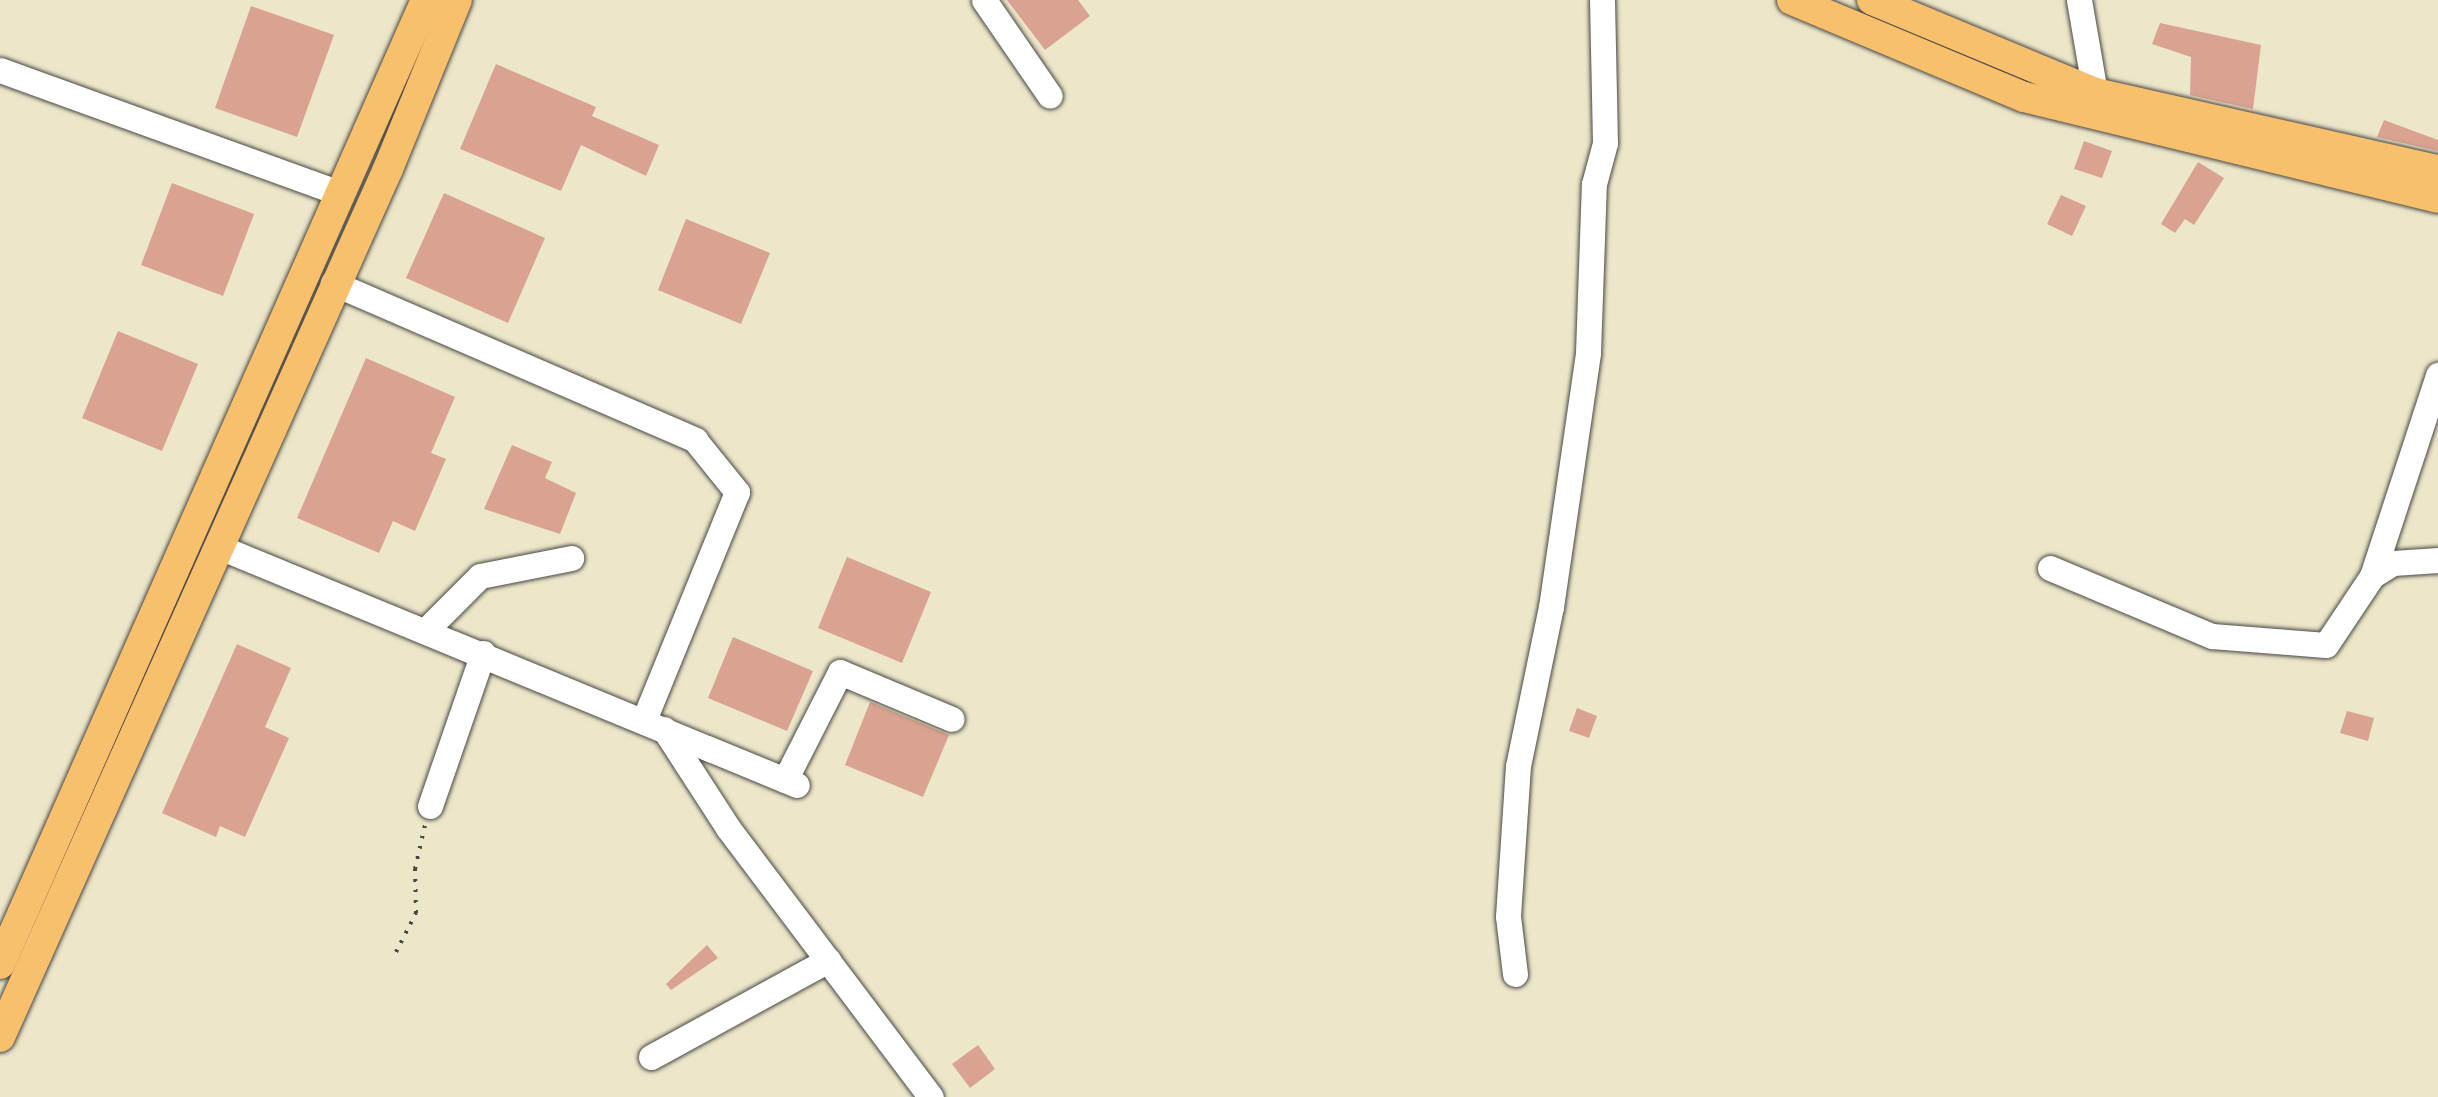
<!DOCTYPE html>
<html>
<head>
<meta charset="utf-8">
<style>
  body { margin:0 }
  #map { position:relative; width:2438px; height:1097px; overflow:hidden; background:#ede7ca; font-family:"IM FELL English",serif }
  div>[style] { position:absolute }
  .building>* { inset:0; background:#daa290 }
  .path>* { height:4px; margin-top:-2px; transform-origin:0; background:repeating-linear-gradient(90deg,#484743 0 2.5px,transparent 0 10.5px) }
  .roads { filter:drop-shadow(0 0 2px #484743) drop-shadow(0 0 2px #484743) }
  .minor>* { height:25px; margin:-12.5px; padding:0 12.5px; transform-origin:12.5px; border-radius:12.5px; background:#fff }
  .major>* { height:30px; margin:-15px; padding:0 15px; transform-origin:15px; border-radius:15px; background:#f8bf6c }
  span { translate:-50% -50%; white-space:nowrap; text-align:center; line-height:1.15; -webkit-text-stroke:10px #fbf7ec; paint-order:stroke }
</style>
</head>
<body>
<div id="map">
  <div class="building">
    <div style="clip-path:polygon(1007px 0,1078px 0,1090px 16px,1045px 50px)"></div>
    <div style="clip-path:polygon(251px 6px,334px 35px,297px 137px,215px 108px)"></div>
    <div style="clip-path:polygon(2160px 23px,2261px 45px,2253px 109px,2190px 95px,2191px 57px,2152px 44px)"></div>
    <div style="clip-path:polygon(496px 64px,596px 107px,592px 116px,659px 145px,646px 176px,581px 145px,561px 191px,460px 149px)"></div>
    <div style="clip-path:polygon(2384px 120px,2438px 140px,2438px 151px,2377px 137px)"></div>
    <div style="clip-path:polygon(2084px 141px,2112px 151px,2102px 178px,2074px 169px)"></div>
    <div style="clip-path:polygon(2198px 162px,2224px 178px,2194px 225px,2185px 219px,2175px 233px,2161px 224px)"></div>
    <div style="clip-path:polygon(172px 183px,254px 214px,223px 296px,141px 265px)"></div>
    <div style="clip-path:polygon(444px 193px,545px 238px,508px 323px,406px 278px)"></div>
    <div style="clip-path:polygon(2061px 195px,2086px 206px,2072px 236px,2047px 224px)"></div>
    <div style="clip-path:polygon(686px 219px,770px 253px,741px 324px,658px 290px)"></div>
    <div style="clip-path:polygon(118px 331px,198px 364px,162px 451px,82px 418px)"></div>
    <div style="clip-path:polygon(366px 358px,455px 397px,431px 453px,446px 459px,415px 531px,393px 521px,379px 553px,297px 518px)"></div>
    <div style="clip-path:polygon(512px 445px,552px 462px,545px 478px,576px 493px,560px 534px,484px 509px)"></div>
    <div style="clip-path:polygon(847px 557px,931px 592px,902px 663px,818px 628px)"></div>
    <div style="clip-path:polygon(733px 637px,813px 671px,787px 731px,708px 698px)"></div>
    <div style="clip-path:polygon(237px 644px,291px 668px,265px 727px,289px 738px,245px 837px,220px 826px,216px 837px,162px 813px)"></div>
    <div style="clip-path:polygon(870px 702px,949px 735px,923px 797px,845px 765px)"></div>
    <div style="clip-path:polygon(1577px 708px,1597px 716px,1589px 738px,1569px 731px)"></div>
    <div style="clip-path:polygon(2347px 711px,2374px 718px,2368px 741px,2340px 733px)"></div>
    <div style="clip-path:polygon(707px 945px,718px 958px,671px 990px,666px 984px)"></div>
    <div style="clip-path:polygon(978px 1045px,995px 1069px,970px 1088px,952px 1064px)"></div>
  </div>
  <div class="path">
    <div style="left:396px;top:952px;width:44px;rotate:-62.9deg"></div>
    <div style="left:416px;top:913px;width:44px;rotate:-91.3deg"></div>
    <div style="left:415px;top:869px;width:45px;rotate:-77.2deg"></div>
  </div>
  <div class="roads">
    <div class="minor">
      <div style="left:984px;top:0;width:116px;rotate:55.5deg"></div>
      <div style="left:2079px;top:0;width:94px;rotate:80.2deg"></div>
      <div style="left:2095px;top:93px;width:14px;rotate:126deg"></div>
      <div style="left:0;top:70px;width:361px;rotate:19.9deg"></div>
      <div style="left:333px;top:283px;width:395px;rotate:23.4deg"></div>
      <div style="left:695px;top:440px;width:67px;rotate:51.1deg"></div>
      <div style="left:737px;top:492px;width:246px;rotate:112.2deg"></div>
      <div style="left:217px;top:546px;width:627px;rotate:22.4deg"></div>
      <div style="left:2050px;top:568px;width:176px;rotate:22.8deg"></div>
      <div style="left:2212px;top:636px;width:114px;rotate:4.5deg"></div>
      <div style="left:2326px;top:645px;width:83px;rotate:-56.3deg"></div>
      <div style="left:2372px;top:576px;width:25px;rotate:-32deg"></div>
      <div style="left:2393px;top:563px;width:45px;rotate:-3.8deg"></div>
      <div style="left:2372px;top:576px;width:212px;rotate:-71.8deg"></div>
      <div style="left:426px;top:630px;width:76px;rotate:-45deg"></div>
      <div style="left:480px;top:576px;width:93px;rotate:-11.2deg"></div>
      <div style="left:664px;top:729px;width:118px;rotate:57.1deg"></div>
      <div style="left:728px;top:828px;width:337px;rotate:53deg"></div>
      <div style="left:785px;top:780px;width:121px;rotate:-63deg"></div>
      <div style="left:840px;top:672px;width:121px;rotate:22.8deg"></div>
      <div style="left:430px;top:806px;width:162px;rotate:-70.9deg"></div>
      <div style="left:1515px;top:974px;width:58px;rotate:-96.9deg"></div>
      <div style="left:1508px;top:916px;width:150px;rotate:-86.2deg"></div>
      <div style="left:1518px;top:766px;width:162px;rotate:-78.3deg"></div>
      <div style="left:1551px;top:607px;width:257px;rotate:-81.7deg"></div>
      <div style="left:1588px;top:353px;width:169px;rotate:-88deg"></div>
      <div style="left:1594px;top:184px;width:42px;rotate:-75deg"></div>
      <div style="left:1605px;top:143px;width:143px;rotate:-91.2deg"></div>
      <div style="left:651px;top:1057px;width:202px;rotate:-28.7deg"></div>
    </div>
    <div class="major">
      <div style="left:1792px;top:0;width:251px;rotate:22.7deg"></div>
      <div style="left:2024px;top:97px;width:426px;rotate:13.7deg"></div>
      <div style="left:1872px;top:0;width:242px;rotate:22.6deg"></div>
      <div style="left:2095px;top:93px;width:352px;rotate:12.7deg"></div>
      <div style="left:0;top:964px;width:1054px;rotate:-66.16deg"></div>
      <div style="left:0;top:1037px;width:951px;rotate:-65.92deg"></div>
      <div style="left:388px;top:169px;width:183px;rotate:-67.8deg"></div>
    </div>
  </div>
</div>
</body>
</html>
